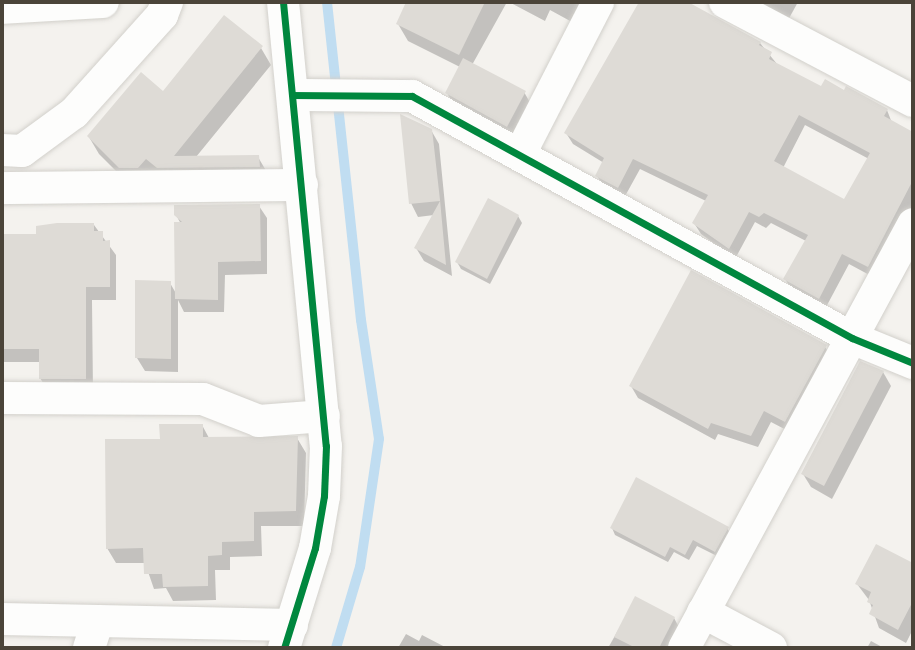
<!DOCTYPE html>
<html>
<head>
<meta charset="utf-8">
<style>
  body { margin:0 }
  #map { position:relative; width:915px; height:650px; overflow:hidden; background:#f4f2ee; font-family:"Asap Condensed",sans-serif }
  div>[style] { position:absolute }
  .shadow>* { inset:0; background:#0003 }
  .stream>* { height:10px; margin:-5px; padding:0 5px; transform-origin:5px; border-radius:5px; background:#c0ddf1 }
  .building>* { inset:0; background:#dedbd6 }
  .roads { filter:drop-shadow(0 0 2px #d2d0cb) drop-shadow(0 0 2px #d2d0cb) }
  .minor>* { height:32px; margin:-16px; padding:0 16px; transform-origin:16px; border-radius:16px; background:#fdfdfc }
  .cycleway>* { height:7px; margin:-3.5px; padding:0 3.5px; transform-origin:3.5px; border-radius:3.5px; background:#00873e }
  span { translate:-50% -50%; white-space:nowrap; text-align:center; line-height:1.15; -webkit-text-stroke:6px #fff; paint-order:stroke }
  .frame { position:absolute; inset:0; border:4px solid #4b4439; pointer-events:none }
</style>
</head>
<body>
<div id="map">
  <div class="shadow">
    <div style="clip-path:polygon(408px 2px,507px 2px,472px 65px,524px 92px,532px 106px,515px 140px,455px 107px,447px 93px,460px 67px,408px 41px,398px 24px)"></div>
    <div style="clip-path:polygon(509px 2px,600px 2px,583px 28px,550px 10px,545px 21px)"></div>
    <div style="clip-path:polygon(evenodd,643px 2px,679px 2px,760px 43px,777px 64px,822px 89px,887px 110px,892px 123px,913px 134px,913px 210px,875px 278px,849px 264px,825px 309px,792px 290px,785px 279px,806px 241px,771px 223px,766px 228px,755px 222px,735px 259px,701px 234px,694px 223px,706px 201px,640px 169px,624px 198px,604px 187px,597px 176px,604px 163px,573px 144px,566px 133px,643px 2px,805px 125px,869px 159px,845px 202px,783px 168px,805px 125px)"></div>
    <div style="clip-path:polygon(759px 2px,798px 2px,787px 22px,763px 10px)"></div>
    <div style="clip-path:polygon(261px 48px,271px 65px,196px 157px,258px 157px,268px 174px,130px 185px,99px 154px,89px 137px,163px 93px)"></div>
    <div style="clip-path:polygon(431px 130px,439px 144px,452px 276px,424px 261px,416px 248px,434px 215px,418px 217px,411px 203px)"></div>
    <div style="clip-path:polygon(259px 206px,267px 218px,267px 274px,225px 275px,224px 312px,184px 312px,178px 300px,178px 372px,145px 371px,137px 358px,170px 283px,177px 295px,181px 224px,176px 215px)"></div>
    <div style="clip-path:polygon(518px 216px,522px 223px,490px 284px,461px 269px,457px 262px)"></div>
    <div style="clip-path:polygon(94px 225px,116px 255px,116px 300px,92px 300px,93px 392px,48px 391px,40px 378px,40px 362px,2px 362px,2px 236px,38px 236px)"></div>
    <div style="clip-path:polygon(825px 347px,832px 358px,792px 433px,771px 422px,758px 447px,718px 434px,715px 440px,638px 398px,631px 386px)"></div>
    <div style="clip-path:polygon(883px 372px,891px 386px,832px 499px,811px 487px,803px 474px)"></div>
    <div style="clip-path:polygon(202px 425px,209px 438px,297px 438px,306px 453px,304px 526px,261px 526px,262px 556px,230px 557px,230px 570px,215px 570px,216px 600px,173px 601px,166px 588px,154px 589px,145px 563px,116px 563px,107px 548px,161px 441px)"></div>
    <div style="clip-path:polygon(612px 528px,727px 528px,731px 535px,719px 557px,697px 546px,689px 560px,674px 552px,668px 562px,615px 535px)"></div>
    <div style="clip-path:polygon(877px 546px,913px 565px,913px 629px,906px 643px,879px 628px,869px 600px,857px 584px)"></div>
    <div style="clip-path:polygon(636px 599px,674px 618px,681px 631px,673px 648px,608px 648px)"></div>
    <div style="clip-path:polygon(406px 634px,419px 641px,422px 635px,447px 648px,398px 648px)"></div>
    <div style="clip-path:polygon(871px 641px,884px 648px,867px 648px)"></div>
  </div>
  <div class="stream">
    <div style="left:327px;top:2px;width:320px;rotate:83.9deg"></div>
    <div style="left:361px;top:320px;width:120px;rotate:81.4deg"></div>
    <div style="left:379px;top:439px;width:129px;rotate:98.4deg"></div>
    <div style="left:360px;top:567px;width:84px;rotate:106.5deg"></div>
  </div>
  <div class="building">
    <div style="clip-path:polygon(406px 2px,485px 2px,459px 55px,396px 24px)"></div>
    <div style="clip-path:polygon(evenodd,639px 2px,688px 2px,761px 42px,759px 45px,772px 52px,769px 59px,821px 86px,825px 79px,844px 90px,846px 86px,888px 109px,884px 116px,913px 132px,913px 180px,868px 267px,842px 254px,819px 299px,783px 279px,808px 235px,764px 213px,759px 217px,749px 212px,729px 249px,692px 223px,708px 195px,633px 159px,618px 188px,595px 176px,604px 158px,564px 133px,639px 2px,799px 115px,870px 153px,844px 199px,774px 161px,799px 115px)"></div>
    <div style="clip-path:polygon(224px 15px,263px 46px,174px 156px,259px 155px,260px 167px,157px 168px,146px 159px,138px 168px,119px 168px,87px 136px,141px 72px,163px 91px)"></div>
    <div style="clip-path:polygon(463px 58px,526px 91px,507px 127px,445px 93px)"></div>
    <div style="clip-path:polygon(400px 114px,432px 129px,440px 200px,446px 265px,414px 248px,440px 201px,409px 204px)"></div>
    <div style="clip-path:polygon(488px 198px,519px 215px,487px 279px,455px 262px)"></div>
    <div style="clip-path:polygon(260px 204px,261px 261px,218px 262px,218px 300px,175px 299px,174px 222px,182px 222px,174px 215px,174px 205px)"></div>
    <div style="clip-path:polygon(57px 223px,94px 223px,94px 231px,103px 231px,103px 241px,110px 240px,110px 287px,86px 287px,86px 379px,39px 379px,39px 349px,2px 349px,2px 234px,36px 234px,36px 226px)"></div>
    <div style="clip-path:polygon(691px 270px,827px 345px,785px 422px,764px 411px,751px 436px,711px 423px,708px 429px,629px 386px)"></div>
    <div style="clip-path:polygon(135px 280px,171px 281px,171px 359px,135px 358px)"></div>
    <div style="clip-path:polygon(860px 361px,884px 371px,824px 486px,801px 474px)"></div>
    <div style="clip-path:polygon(159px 424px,203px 424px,203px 437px,298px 436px,296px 511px,254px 512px,254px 541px,222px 542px,222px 555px,208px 556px,208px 586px,163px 587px,162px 574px,144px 574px,143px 548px,106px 549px,105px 439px,160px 439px)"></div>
    <div style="clip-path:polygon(636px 477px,729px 527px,715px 552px,693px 540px,685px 555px,670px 547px,665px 557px,610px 528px)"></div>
    <div style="clip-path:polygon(876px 544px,913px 563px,913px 601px,898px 630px,869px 614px,873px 605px,867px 602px,871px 592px,855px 584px)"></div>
    <div style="clip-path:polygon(635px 596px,675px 617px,659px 648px,636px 648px,614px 637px)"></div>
  </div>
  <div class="roads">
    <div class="minor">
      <div style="left:283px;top:2px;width:446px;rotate:84.5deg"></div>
      <div style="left:326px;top:446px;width:50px;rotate:92.3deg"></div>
      <div style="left:324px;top:496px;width:53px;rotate:99.8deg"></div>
      <div style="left:315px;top:548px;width:105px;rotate:107.2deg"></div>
      <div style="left:725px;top:2px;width:212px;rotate:27.8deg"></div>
      <div style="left:2px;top:8px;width:101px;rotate:-3.4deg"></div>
      <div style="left:294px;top:95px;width:118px;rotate:0.5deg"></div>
      <div style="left:412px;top:96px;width:502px;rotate:28.81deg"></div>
      <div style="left:852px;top:338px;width:66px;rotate:22.3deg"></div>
      <div style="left:2px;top:150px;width:20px;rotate:3deg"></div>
      <div style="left:22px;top:151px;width:64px;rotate:-36.2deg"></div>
      <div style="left:74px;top:113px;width:132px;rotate:-48.1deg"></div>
      <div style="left:162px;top:15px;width:14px;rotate:-69deg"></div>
      <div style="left:520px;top:154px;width:171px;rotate:-62.8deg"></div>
      <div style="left:2px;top:188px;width:300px;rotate:-0.6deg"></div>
      <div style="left:2px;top:398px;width:201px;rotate:0.3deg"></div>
      <div style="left:203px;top:399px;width:60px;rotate:21.4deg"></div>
      <div style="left:259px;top:421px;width:65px;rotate:-4.4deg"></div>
      <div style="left:703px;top:612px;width:77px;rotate:27.9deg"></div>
      <div style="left:2px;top:619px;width:290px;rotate:1.2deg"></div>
      <div style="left:89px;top:648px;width:28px;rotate:-72deg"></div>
      <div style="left:684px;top:648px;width:482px;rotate:-61.6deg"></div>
    </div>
  </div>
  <div class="cycleway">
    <div style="left:283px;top:2px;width:446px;rotate:84.5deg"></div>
    <div style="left:326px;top:446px;width:50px;rotate:92.3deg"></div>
    <div style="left:324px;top:496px;width:53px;rotate:99.8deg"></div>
    <div style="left:315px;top:548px;width:105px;rotate:107.2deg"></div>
    <div style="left:294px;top:95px;width:118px;rotate:0.5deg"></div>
    <div style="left:412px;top:96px;width:502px;rotate:28.81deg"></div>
    <div style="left:852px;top:338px;width:66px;rotate:22.3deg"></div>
  </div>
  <div class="frame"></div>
</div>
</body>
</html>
